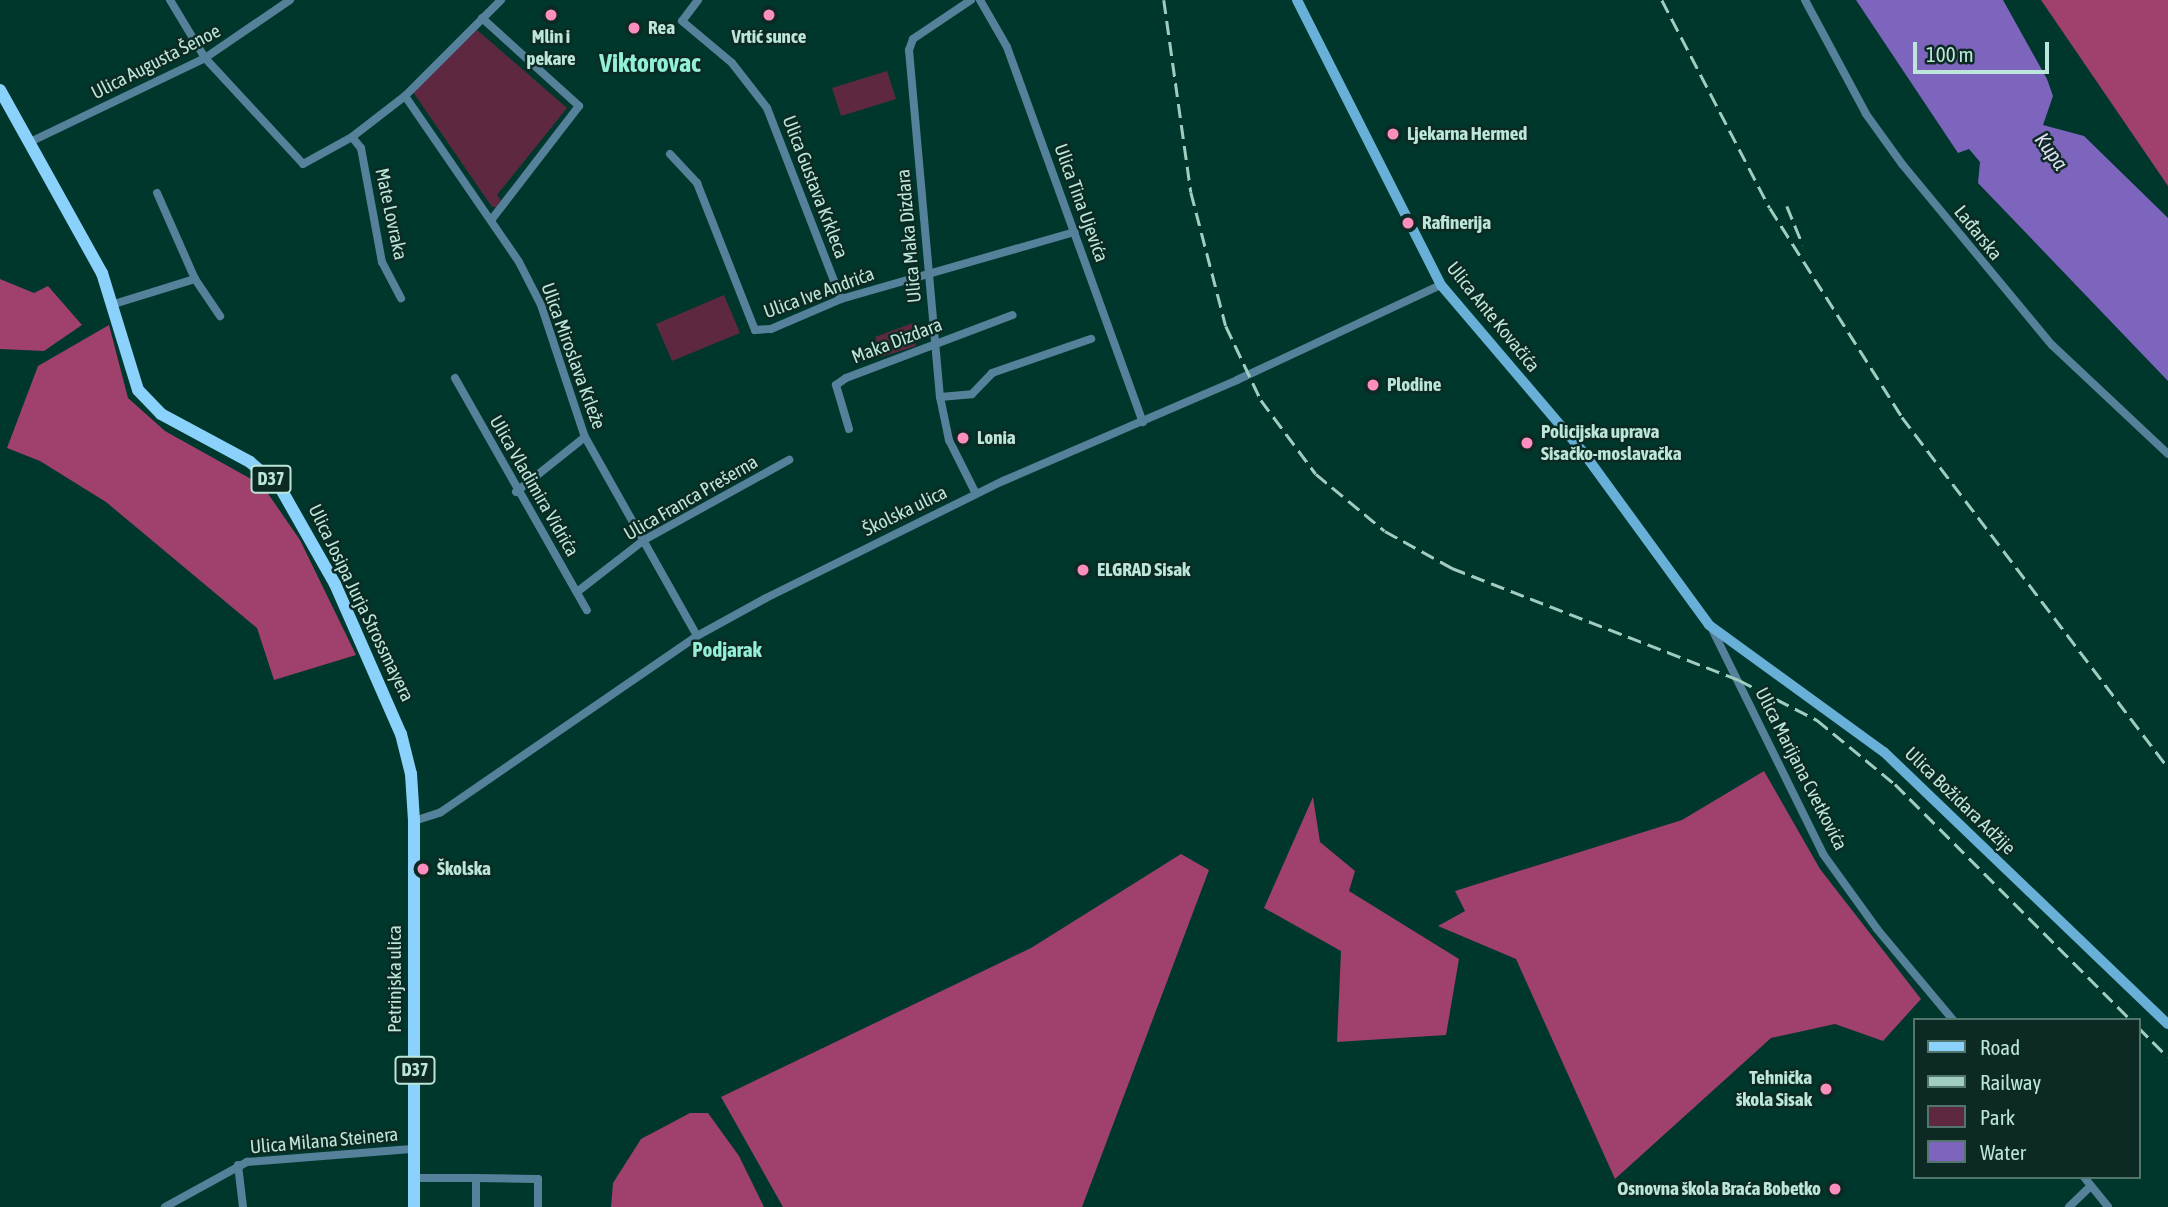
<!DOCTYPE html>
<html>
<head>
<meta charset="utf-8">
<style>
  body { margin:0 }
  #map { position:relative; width:2168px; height:1207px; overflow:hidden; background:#00372c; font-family:"Asap Condensed",sans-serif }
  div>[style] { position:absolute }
  .green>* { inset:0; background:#5e2940 }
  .forest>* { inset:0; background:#a0406c }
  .water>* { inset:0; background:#7d64bd }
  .street>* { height:8px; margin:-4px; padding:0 4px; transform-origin:4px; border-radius:4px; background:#56819a }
  .secondary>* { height:10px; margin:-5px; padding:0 5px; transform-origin:5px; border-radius:5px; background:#69b0d8 }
  .primary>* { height:12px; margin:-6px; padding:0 6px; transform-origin:6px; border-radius:6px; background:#8ad2fb }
  .rail>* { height:2.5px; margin-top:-1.25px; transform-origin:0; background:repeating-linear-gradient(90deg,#a1cdc0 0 14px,transparent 0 21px) }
  .dots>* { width:19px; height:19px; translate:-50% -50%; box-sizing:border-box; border:4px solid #0c2a23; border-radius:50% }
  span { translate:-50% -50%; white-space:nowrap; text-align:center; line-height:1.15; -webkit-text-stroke:5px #0c2a23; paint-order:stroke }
  .shield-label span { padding:2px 5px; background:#0c2a23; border:2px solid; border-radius:5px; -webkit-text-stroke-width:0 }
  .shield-label { font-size:18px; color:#bce6d9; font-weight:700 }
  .poi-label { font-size:19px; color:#bce6d9; font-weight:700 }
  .left { translate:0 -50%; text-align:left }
  .right { translate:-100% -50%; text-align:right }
  .street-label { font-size:19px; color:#bce6d9 }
  .water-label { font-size:21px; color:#e1dcf4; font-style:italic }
  .neighbourhood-label { font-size:21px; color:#93efd6; font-weight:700 }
  .district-label { font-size:26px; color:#93efd6; font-weight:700 }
  .legend { position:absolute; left:1913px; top:1018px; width:228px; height:161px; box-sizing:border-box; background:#0c2a23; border:2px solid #52756c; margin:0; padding:9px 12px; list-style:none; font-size:21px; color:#bce6d9 }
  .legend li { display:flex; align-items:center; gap:14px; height:35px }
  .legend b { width:35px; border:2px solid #52756c }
  .scale { position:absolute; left:1913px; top:42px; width:136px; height:32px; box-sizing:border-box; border:4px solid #bce6d9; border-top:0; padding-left:9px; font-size:21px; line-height:24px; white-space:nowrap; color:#bce6d9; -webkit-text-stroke:5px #0c2a23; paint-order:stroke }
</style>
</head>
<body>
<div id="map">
  <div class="green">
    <div style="clip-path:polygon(477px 30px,567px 108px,497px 195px,501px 200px,496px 207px,492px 207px,413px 92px)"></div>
    <div style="clip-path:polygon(887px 71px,896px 99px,841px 116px,832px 88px)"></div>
    <div style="clip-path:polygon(724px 295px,740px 333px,672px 361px,656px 324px)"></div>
    <div style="clip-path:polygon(913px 323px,916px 346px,881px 357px,875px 337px)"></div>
  </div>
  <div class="forest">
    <div style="clip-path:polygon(2041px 0,2168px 0,2168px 186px)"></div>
    <div style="clip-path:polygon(0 279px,34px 293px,48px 286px,82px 325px,44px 351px,0 349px)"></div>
    <div style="clip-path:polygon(109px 325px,128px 398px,165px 431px,262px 485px,300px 540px,356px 655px,274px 680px,257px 628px,106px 502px,40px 461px,7px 448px,38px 366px)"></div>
    <div style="clip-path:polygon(1764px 771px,1820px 869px,1921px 999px,1883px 1041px,1835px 1024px,1771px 1038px,1615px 1179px,1516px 959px,1438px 926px,1465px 911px,1455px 891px,1682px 820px)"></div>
    <div style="clip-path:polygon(1313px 797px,1320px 842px,1355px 871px,1349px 891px,1459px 959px,1446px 1035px,1337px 1042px,1341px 951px,1264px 908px)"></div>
    <div style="clip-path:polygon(1181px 854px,1209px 870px,1082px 1207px,783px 1207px,721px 1097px,1031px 948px)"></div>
    <div style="clip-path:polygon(690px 1113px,708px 1113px,739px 1156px,764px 1207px,611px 1207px,613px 1183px,641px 1139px)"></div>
  </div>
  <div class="water">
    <div style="clip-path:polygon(1856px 0,2003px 0,2047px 79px,2053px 96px,2043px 125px,2084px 136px,2168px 218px,2168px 381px,1978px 183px,1980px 162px,1969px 149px,1958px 153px)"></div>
  </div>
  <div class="street">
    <div style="left:170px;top:0;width:68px;rotate:58.9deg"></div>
    <div style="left:205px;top:58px;width:144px;rotate:47.2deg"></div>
    <div style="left:303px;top:164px;width:56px;rotate:-28.9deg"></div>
    <div style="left:352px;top:137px;width:67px;rotate:-37.7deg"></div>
    <div style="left:405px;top:96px;width:136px;rotate:-45deg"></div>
    <div style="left:698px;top:0;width:26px;rotate:127deg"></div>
    <div style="left:682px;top:21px;width:65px;rotate:40deg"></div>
    <div style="left:732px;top:63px;width:57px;rotate:52.1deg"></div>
    <div style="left:767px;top:108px;width:205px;rotate:68.8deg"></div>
    <div style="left:971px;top:0;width:70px;rotate:146.1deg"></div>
    <div style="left:913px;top:39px;width:12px;rotate:110deg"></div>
    <div style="left:909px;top:50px;width:348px;rotate:84.9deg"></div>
    <div style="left:940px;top:397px;width:44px;rotate:78.2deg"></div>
    <div style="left:949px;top:440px;width:60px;rotate:63.4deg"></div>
    <div style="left:980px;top:0;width:54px;rotate:60.1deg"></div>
    <div style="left:1007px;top:47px;width:399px;rotate:70.1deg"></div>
    <div style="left:1805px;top:0;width:129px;rotate:61.8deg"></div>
    <div style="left:1866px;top:114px;width:62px;rotate:54.2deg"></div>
    <div style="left:1902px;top:164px;width:235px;rotate:50.4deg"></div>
    <div style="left:2052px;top:345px;width:159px;rotate:43.2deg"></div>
    <div style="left:482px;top:18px;width:131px;rotate:42.2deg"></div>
    <div style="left:579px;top:106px;width:143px;rotate:127.6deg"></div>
    <div style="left:405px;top:96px;width:201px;rotate:55.5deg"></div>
    <div style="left:519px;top:262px;width:48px;rotate:62.9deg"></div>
    <div style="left:541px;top:305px;width:139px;rotate:71.6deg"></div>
    <div style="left:585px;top:437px;width:228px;rotate:60.6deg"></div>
    <div style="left:352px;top:137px;width:14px;rotate:51deg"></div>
    <div style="left:361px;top:148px;width:116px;rotate:79.6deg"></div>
    <div style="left:382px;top:262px;width:41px;rotate:62.2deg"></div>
    <div style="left:30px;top:142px;width:194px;rotate:-25.6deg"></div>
    <div style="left:205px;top:58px;width:103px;rotate:-34.3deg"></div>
    <div style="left:670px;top:154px;width:40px;rotate:47deg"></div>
    <div style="left:697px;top:183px;width:158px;rotate:68.5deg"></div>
    <div style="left:755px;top:330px;width:16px;rotate:-4deg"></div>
    <div style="left:771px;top:329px;width:76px;rotate:-23.2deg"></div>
    <div style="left:841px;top:299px;width:243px;rotate:-16deg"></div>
    <div style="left:195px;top:279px;width:45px;rotate:56deg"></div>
    <div style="left:114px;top:304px;width:85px;rotate:-17.2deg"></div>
    <div style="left:195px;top:279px;width:94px;rotate:-113.8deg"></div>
    <div style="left:455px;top:378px;width:267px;rotate:60.4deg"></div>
    <div style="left:940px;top:397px;width:32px;rotate:-5deg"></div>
    <div style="left:972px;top:394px;width:29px;rotate:-46deg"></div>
    <div style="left:992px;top:373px;width:105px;rotate:-19deg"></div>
    <div style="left:849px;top:429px;width:46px;rotate:-106.5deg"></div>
    <div style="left:836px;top:385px;width:12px;rotate:-35deg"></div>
    <div style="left:846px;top:378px;width:178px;rotate:-20.7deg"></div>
    <div style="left:516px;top:492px;width:88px;rotate:-38.6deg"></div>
    <div style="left:577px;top:592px;width:85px;rotate:-37.8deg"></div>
    <div style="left:644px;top:540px;width:166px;rotate:-28.9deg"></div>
    <div style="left:1713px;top:631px;width:249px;rotate:63.7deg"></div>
    <div style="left:1823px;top:854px;width:92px;rotate:54.2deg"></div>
    <div style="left:1877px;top:929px;width:119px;rotate:50.1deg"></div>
    <div style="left:414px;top:821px;width:28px;rotate:-18deg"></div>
    <div style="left:441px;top:812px;width:311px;rotate:-34.5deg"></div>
    <div style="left:697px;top:636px;width:79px;rotate:-28.8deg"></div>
    <div style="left:766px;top:598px;width:264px;rotate:-26.3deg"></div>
    <div style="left:1003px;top:481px;width:255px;rotate:-23.3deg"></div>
    <div style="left:1237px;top:380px;width:225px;rotate:-25deg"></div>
    <div style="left:238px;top:1165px;width:42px;rotate:83.2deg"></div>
    <div style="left:2084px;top:1177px;width:38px;rotate:51deg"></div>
    <div style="left:415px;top:1178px;width:61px"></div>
    <div style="left:476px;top:1178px;width:29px;rotate:90deg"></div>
    <div style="left:476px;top:1178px;width:62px;rotate:0.9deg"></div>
    <div style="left:538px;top:1179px;width:28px;rotate:90deg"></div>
    <div style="left:165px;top:1207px;width:94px;rotate:-28.8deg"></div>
    <div style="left:247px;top:1162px;width:168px;rotate:-4.5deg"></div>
    <div style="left:2069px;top:1207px;width:30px;rotate:-44deg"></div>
  </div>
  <div class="secondary">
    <div style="left:1297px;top:0;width:319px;rotate:63.2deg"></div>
    <div style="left:1441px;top:285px;width:219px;rotate:49.6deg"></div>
    <div style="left:1583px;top:452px;width:214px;rotate:53.9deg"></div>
    <div style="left:1709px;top:625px;width:216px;rotate:36deg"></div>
    <div style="left:1884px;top:752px;width:393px;rotate:43.8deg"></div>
  </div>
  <div class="primary">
    <div style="left:0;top:90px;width:210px;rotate:60.9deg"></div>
    <div style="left:102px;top:273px;width:122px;rotate:72.9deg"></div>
    <div style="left:138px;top:390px;width:33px;rotate:46deg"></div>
    <div style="left:161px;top:414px;width:101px;rotate:28.3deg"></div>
    <div style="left:250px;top:462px;width:41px;rotate:41.1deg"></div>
    <div style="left:281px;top:489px;width:109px;rotate:60.4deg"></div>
    <div style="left:335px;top:584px;width:164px;rotate:66.3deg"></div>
    <div style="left:401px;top:734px;width:41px;rotate:76deg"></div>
    <div style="left:411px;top:774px;width:47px;rotate:86.3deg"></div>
    <div style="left:414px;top:821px;width:386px;rotate:90deg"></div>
  </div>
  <div class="rail">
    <div style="left:1164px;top:0;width:194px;rotate:82deg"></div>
    <div style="left:1191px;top:192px;width:138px;rotate:75.4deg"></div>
    <div style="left:1226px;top:326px;width:82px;rotate:64.7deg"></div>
    <div style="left:1261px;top:400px;width:92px;rotate:53.4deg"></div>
    <div style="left:1316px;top:474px;width:89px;rotate:39.6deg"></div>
    <div style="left:1385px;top:531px;width:77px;rotate:28.9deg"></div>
    <div style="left:1452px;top:568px;width:308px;rotate:21.3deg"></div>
    <div style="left:1739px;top:680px;width:88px;rotate:27.1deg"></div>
    <div style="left:1817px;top:720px;width:101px;rotate:39.4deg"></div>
    <div style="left:1895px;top:784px;width:334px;rotate:45deg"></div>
    <div style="left:1662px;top:0;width:234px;rotate:62.6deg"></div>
    <div style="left:1770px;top:208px;width:247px;rotate:57.7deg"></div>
    <div style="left:1902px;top:417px;width:440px;rotate:52.8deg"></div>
    <div style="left:1787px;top:206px;width:42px;rotate:67.7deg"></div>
    <div style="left:2138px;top:1027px;width:42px;rotate:45deg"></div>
  </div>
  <div class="dots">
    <div style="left:551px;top:15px;background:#fe8ebd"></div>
    <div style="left:769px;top:15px;background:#fe8ebd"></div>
    <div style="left:634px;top:28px;background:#fe8ebd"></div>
    <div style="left:1393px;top:134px;background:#fe8ebd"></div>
    <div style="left:1408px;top:223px;background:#fe8ebd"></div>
    <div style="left:1373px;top:385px;background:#fe8ebd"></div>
    <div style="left:963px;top:438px;background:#fe8ebd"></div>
    <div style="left:1527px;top:443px;background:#fe8ebd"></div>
    <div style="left:1083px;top:570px;background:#fe8ebd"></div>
    <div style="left:423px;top:869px;background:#fe8ebd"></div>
    <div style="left:1826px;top:1089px;background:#fe8ebd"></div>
    <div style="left:1835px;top:1189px;background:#fe8ebd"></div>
  </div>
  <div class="shield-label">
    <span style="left:271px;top:479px">D37</span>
    <span style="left:415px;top:1070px">D37</span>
  </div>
  <div class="poi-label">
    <span class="left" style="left:648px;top:28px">Rea</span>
    <span style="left:551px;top:48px">Mlin i<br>pekare</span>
    <span style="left:769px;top:37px">Vrtić sunce</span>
    <span class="left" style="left:1407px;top:134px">Ljekarna Hermed</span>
    <span class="left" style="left:1422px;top:223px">Rafinerija</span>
    <span class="left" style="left:1387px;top:385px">Plodine</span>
    <span class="left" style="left:1541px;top:443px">Policijska uprava<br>Sisačko-moslavačka</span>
    <span class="left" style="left:977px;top:438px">Lonia</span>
    <span class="left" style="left:1097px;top:570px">ELGRAD Sisak</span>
    <span class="left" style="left:437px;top:869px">Školska</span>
    <span class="right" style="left:1812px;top:1089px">Tehnička<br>škola Sisak</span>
    <span class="right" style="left:1821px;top:1189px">Osnovna škola Braća Bobetko</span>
  </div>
  <div class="street-label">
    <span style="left:156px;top:62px;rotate:-27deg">Ulica Augusta Šenoe</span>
    <span style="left:815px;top:187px;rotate:69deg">Ulica Gustava Krkleca</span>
    <span style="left:1081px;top:203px;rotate:70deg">Ulica Tina Ujevića</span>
    <span style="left:391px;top:214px;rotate:78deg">Mate Lovraka</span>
    <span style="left:1978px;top:233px;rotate:51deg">Lađarska</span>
    <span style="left:909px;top:236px;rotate:-95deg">Ulica Maka Dizdara</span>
    <span style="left:819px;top:293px;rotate:-20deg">Ulica Ive Andrića</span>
    <span style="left:1493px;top:317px;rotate:51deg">Ulica Ante Kovačića</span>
    <span style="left:897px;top:341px;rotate:-21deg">Maka Dizdara</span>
    <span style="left:573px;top:356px;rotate:70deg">Ulica Miroslava Krleže</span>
    <span style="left:534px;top:486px;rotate:60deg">Ulica Vladimira Vidrića</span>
    <span style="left:691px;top:498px;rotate:-30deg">Ulica Franca Prešerna</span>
    <span style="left:905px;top:511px;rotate:-26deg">Školska ulica</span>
    <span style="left:361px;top:603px;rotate:64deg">Ulica Josipa Jurja Strossmayera</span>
    <span style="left:1801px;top:769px;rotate:63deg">Ulica Marijana Cvetkovića</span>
    <span style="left:1960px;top:801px;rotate:44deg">Ulica Božidara Adžije</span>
    <span style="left:395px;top:979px;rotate:-90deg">Petrinjska ulica</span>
    <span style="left:324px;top:1141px;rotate:-5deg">Ulica Milana Steinera</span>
  </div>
  <div class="water-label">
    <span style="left:2052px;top:151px;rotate:54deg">Kupa</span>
  </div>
  <div class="neighbourhood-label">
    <span style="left:727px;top:649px">Podjarak</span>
  </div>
  <div class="district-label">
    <span style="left:650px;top:64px">Viktorovac</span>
  </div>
  <ul class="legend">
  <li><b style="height:9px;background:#8ad2fb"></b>Road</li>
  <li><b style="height:9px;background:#a1cdc0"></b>Railway</li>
  <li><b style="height:19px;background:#5e2940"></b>Park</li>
  <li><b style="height:19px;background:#7d64bd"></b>Water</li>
  </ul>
  <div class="scale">100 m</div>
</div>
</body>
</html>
